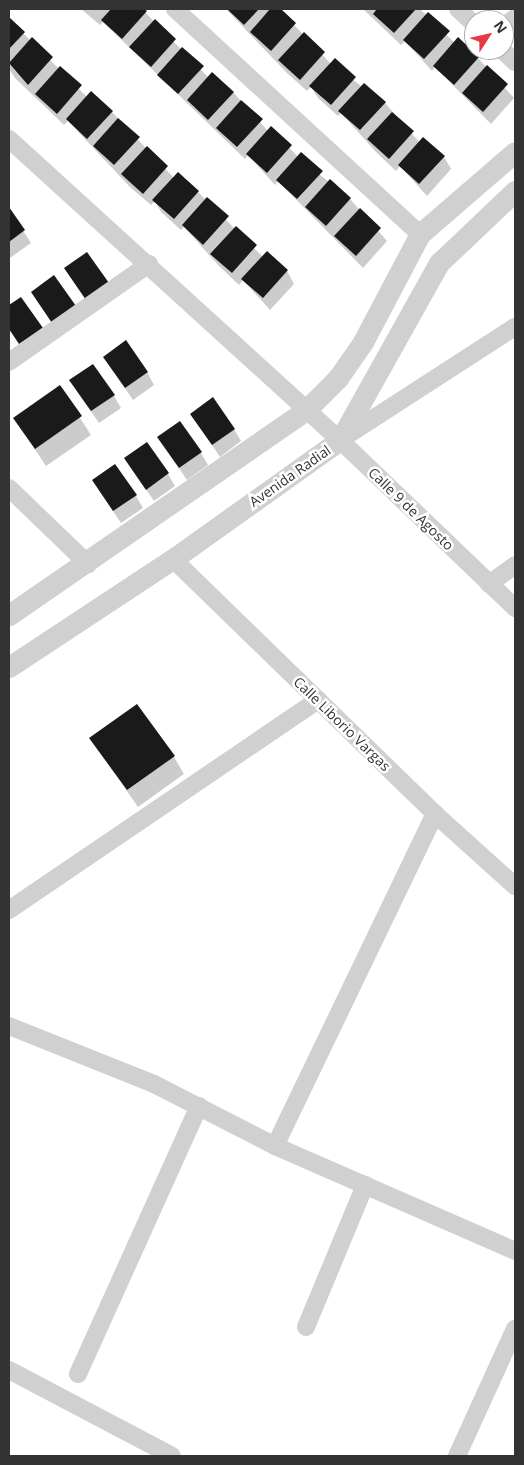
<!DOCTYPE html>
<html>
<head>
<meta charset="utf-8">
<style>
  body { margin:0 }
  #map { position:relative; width:524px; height:1465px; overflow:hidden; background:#fff; font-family:"Open Sans",sans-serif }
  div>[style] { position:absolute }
  .shadow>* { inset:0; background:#0003 }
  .building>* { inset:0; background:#1a1a1a }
  .minor>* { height:18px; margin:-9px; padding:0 9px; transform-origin:9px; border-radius:9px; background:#d0d0d0 }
  .tertiary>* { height:21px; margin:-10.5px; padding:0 10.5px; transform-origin:10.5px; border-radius:10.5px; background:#d0d0d0 }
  span { translate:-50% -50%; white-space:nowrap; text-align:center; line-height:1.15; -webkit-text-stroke:5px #fff; paint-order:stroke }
  .street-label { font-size:14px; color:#333 }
  .frame { position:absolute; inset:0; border:10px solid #333; pointer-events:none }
  .north { position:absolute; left:464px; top:10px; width:50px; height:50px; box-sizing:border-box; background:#fff; border:1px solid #adadad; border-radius:50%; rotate:55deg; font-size:14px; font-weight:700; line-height:20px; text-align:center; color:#333 }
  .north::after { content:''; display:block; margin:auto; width:18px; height:22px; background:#e63946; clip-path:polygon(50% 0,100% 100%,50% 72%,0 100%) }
</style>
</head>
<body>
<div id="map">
  <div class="shadow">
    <div style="clip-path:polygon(81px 9px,142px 9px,209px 78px,233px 92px,268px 131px,271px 128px,298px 157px,350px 199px,387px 241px,363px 268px,278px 181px,275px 185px,248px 155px,245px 159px,103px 22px,100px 25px)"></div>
    <div style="clip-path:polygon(226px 9px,279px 9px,331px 64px,385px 103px,420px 143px,444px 157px,451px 169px,427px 196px,400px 166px,396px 171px,376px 152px,341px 113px,338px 116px,318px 98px,311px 87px,307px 91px,287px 73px)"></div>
    <div style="clip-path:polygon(363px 9px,420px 9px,455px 43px,458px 39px,478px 58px,514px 98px,491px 124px,435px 67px,432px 71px,405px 41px,401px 45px)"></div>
    <div style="clip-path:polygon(9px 19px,87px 97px,112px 112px,174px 178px,198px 192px,263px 257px,287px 271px,294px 284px,270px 310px,243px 280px,239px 285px,219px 266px,184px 227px,181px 230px,161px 212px,155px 201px,151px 205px,130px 187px,68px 121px,64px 125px,15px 78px,9px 69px)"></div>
    <div style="clip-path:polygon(9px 209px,31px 243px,10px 258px,9px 257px)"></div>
    <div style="clip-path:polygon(104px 357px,147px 372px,154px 385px,133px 400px)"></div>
    <div style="clip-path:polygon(60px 387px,91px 435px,46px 466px,14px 418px)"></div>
    <div style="clip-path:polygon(78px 393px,114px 396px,121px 408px,99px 423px)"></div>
    <div style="clip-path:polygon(191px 414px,234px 429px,241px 441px,220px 457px)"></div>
    <div style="clip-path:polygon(158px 437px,201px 453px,208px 465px,187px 480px)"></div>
    <div style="clip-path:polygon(125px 459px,168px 474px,175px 486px,154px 501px)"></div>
    <div style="clip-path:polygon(93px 481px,136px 496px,143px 508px,121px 523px)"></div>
    <div style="clip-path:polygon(91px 739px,174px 757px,184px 774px,138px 807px)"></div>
  </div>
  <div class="building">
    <div style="clip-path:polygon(111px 9px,144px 9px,147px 11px,122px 39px,101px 20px)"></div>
    <div style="clip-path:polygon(227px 9px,259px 9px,244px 25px)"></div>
    <div style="clip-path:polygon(270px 9px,281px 9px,296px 23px,271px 51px,250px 32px)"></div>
    <div style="clip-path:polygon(377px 9px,416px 9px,394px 33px,373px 14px)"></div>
    <div style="clip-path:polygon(428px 12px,450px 31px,424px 59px,403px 40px)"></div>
    <div style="clip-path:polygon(9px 17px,25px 32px,9px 49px)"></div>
    <div style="clip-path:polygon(155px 19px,176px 39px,151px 67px,129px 47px)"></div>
    <div style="clip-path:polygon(304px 32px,325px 52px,300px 80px,278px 60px)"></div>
    <div style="clip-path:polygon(32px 37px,53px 57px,28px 85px,9px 63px)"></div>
    <div style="clip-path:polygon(458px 37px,479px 57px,454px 85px,433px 66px)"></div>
    <div style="clip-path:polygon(182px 47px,204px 66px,178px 94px,157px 75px)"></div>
    <div style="clip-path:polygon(335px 58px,356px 77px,331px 105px,309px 86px)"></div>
    <div style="clip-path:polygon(487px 65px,508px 84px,483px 112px,462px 93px)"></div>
    <div style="clip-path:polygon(60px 66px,82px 85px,57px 114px,35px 94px)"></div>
    <div style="clip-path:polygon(212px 72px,234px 92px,208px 120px,187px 100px)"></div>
    <div style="clip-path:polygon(364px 83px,386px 102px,360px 130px,338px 111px)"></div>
    <div style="clip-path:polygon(91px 91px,113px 111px,87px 139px,66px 119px)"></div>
    <div style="clip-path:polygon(241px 100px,263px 119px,237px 147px,216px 128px)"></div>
    <div style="clip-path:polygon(392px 112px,414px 131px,389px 159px,367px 139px)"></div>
    <div style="clip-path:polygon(118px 118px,140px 137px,114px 165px,93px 146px)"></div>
    <div style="clip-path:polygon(271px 126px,292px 145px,267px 173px,246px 154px)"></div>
    <div style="clip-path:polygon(423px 137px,445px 156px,419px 184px,398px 165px)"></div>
    <div style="clip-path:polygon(147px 146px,168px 166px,143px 194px,121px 174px)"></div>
    <div style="clip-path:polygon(301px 152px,323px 171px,297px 199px,276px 180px)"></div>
    <div style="clip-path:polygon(178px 172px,199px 191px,174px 219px,152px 200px)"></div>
    <div style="clip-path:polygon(330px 179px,351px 198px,326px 226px,305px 207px)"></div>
    <div style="clip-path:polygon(207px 197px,229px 216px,203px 245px,182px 225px)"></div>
    <div style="clip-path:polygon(9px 207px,25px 230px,9px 242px)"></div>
    <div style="clip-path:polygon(360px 208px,381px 228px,356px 256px,334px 236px)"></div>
    <div style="clip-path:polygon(236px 226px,257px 245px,232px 273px,210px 254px)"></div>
    <div style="clip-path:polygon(267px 251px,288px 270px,263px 298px,241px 279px)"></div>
    <div style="clip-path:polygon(87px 252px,109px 283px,86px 300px,64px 268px)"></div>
    <div style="clip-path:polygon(54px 275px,76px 306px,52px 323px,31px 292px)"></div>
    <div style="clip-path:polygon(21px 297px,43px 328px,19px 344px,9px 329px,9px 305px)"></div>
    <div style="clip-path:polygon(126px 340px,148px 372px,125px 388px,103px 357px)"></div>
    <div style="clip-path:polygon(93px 364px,115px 395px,91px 411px,69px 380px)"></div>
    <div style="clip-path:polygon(60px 385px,82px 416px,35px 449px,13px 418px)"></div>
    <div style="clip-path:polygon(213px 397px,235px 429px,212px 445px,190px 414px)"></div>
    <div style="clip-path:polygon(180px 421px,202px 452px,179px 468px,157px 437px)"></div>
    <div style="clip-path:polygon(147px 442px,169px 473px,146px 490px,124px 458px)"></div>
    <div style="clip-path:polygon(115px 464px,137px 495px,113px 511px,92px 480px)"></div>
    <div style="clip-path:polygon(137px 704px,175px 756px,127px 790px,89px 738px)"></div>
  </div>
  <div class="minor">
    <div style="left:175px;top:9px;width:333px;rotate:42.6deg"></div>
    <div style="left:458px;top:9px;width:22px;rotate:43deg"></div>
    <div style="left:504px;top:26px;width:14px;rotate:-36deg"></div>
    <div style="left:502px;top:50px;width:18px;rotate:43deg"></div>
    <div style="left:9px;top:139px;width:447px;rotate:42.3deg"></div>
    <div style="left:340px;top:440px;width:243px;rotate:43.8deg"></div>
    <div style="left:9px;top:362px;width:171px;rotate:-35deg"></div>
    <div style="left:340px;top:440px;width:208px;rotate:-32.9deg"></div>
    <div style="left:9px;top:488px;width:110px;rotate:43.9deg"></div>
    <div style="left:173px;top:559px;width:366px;rotate:44.2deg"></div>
    <div style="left:435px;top:814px;width:108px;rotate:42deg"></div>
    <div style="left:489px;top:584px;width:32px;rotate:-36deg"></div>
    <div style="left:9px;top:910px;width:374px;rotate:-34.2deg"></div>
    <div style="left:9px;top:1026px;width:156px;rotate:21.8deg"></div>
    <div style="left:154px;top:1084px;width:136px;rotate:27.1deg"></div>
    <div style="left:275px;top:1146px;width:262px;rotate:23.6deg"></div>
    <div style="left:275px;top:1146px;width:369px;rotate:-64.3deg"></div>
    <div style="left:306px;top:1327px;width:154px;rotate:-67.4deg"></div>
    <div style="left:9px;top:1370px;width:184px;rotate:27.8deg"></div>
    <div style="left:78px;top:1374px;width:294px;rotate:-65.7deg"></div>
    <div style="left:457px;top:1456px;width:140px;rotate:-65.5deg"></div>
  </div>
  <div class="tertiary">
    <div style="left:9px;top:615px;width:359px;rotate:-34.6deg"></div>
    <div style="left:305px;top:411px;width:47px;rotate:-45deg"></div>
    <div style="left:338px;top:378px;width:44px;rotate:-55.2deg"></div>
    <div style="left:363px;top:342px;width:122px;rotate:-62.2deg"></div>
    <div style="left:420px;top:234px;width:125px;rotate:-40.8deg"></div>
    <div style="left:9px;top:667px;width:196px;rotate:-33.4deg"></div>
    <div style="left:173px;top:559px;width:205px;rotate:-35.5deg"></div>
    <div style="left:340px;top:440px;width:203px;rotate:-60.8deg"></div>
    <div style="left:439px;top:263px;width:105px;rotate:-43.5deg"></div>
  </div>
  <div class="street-label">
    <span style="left:290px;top:476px;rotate:-35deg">Avenida Radial</span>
    <span style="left:411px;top:509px;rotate:44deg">Calle 9 de Agosto</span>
    <span style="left:342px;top:724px;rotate:44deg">Calle Liborio Vargas</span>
  </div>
  <div class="frame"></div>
  <div class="north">N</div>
</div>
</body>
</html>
